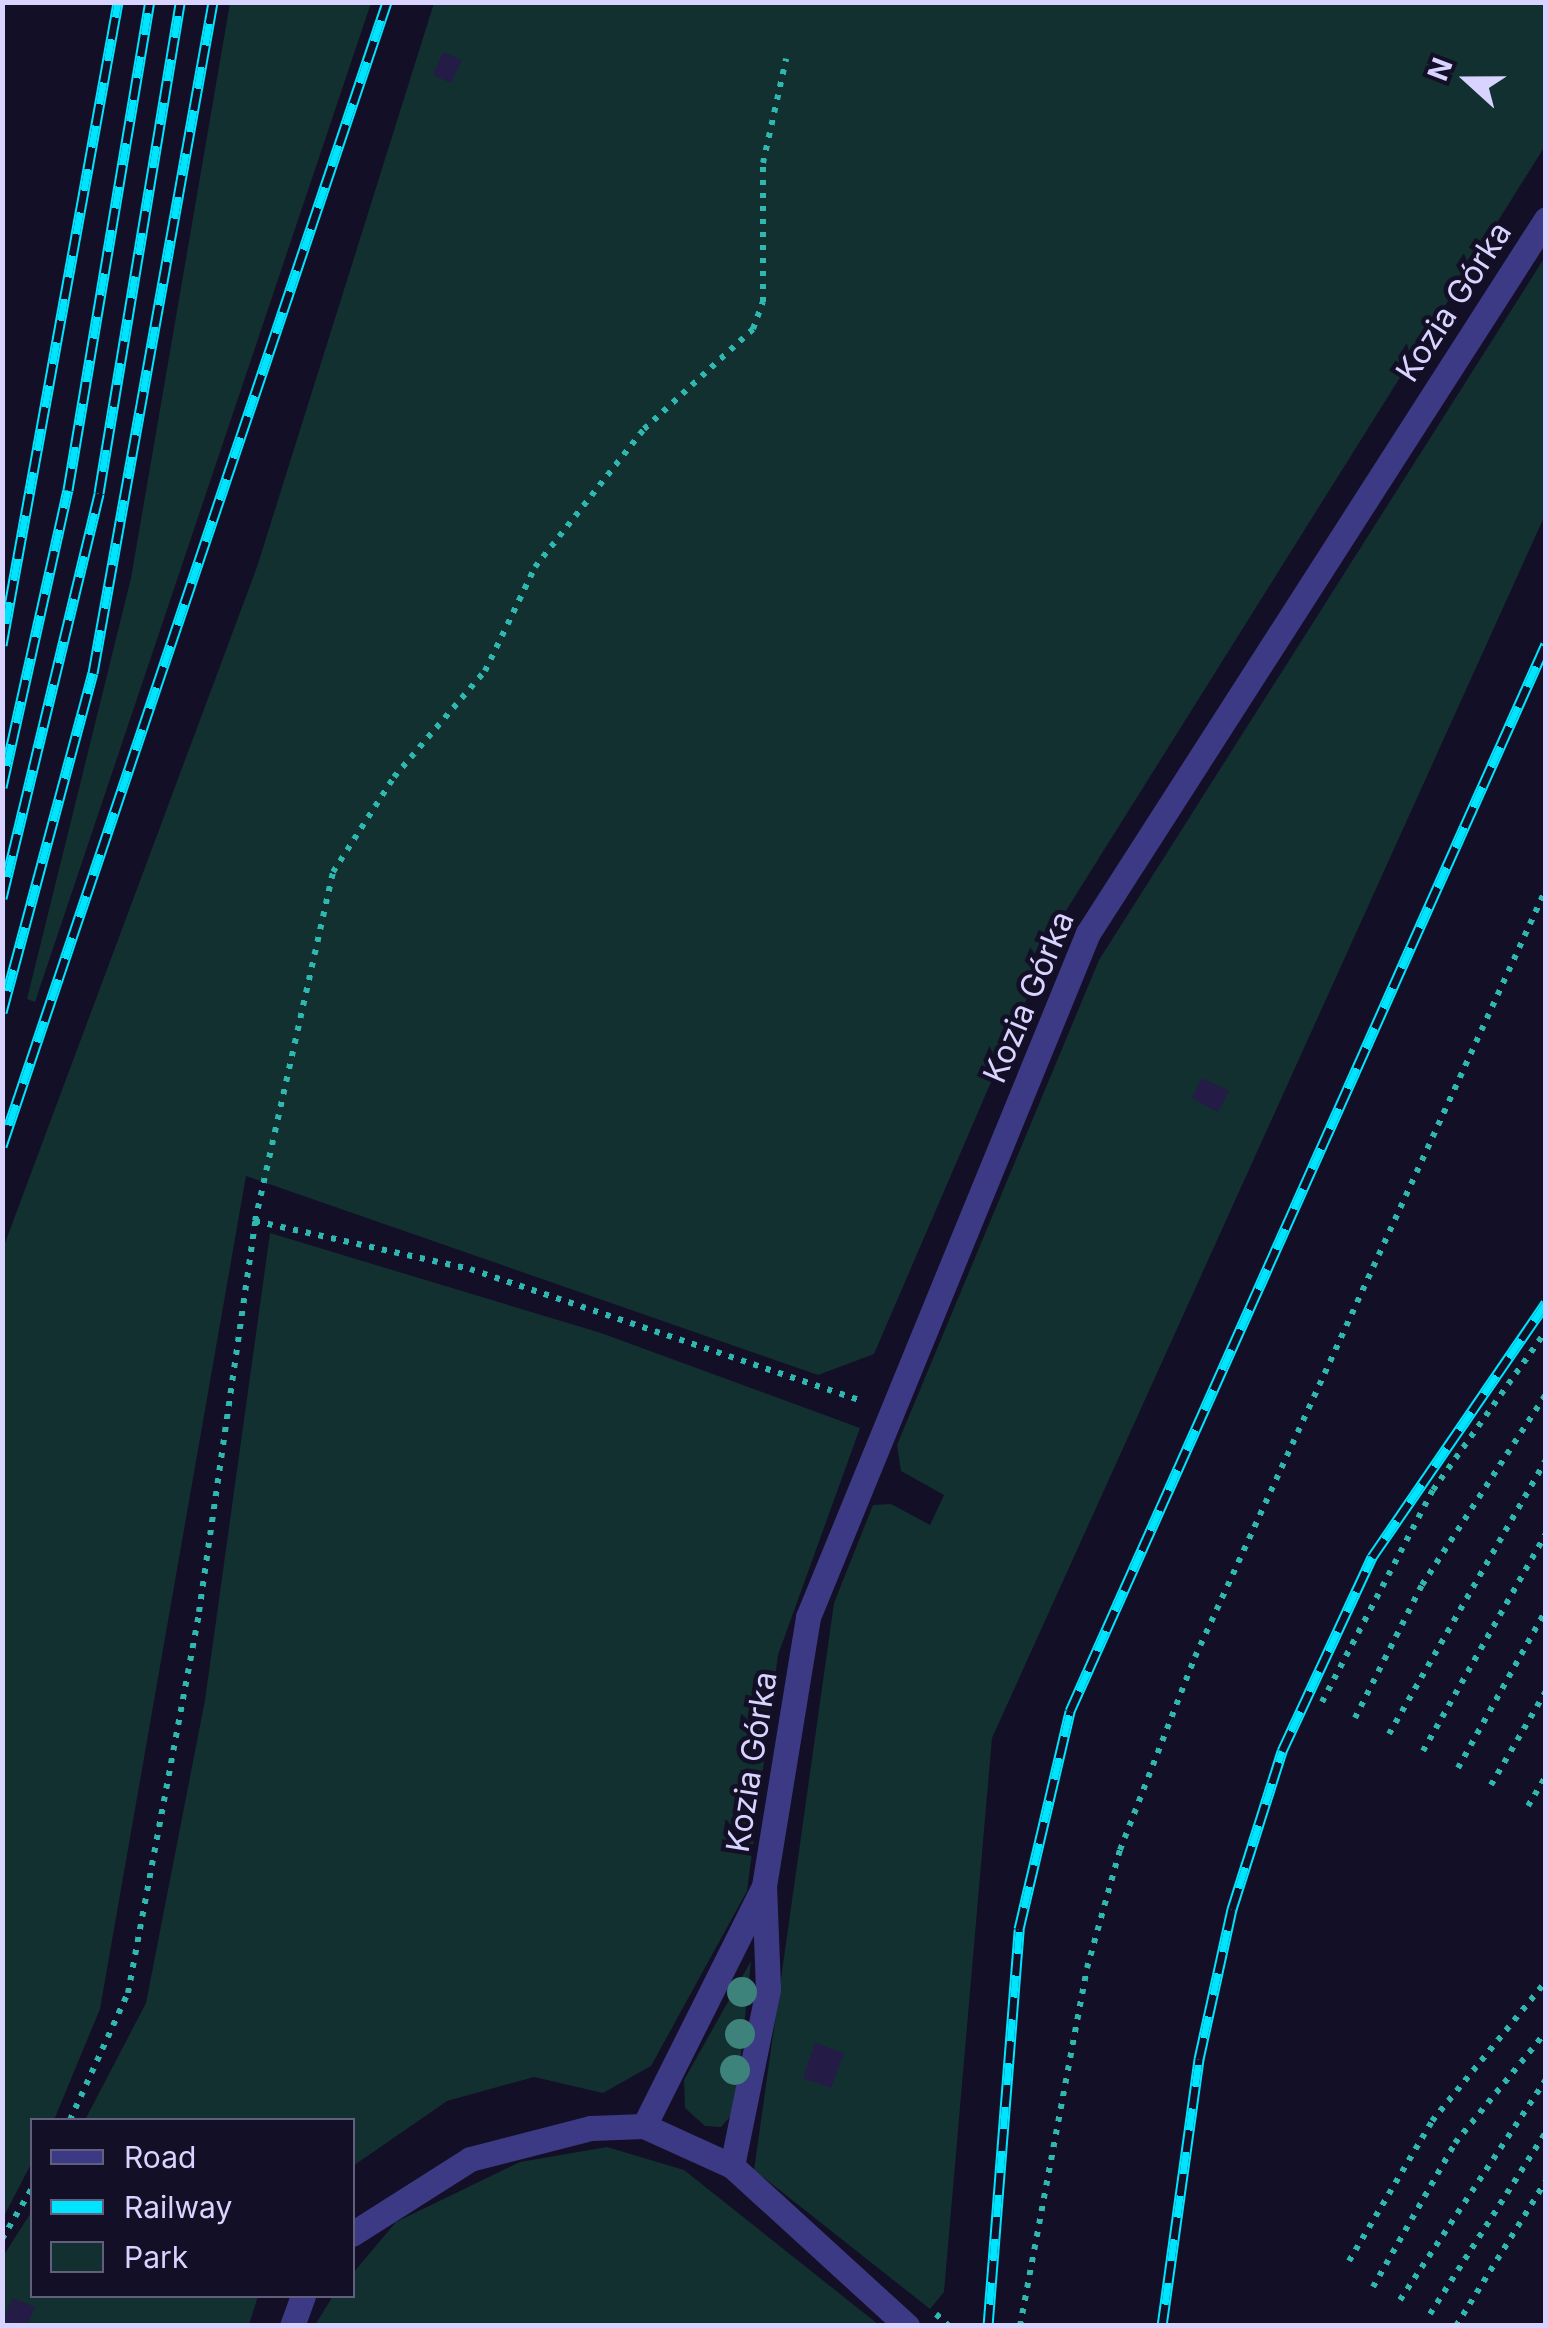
<!DOCTYPE html>
<html>
<head>
<meta charset="utf-8">
<style>
  body { margin:0 }
  #map { position:relative; width:1548px; height:2328px; overflow:hidden; background:#130f26; font-family:Inter,sans-serif }
  div>[style] { position:absolute }
  .green>* { inset:0; background:#12302f }
  .building>* { inset:0; background:#241b47 }
  .path>* { height:6px; margin-top:-3px; transform-origin:0; background:repeating-linear-gradient(90deg,#2fb8b0 0 5px,transparent 0 13px) }
  .minor>* { height:25px; margin:-12.5px; padding:0 12.5px; transform-origin:12.5px; border-radius:12.5px; background:#3d3a85 }
  .rail>* { height:11px; margin-top:-5.5px; transform-origin:0; background:repeating-linear-gradient(90deg,#130f26 0 22px,#00e5ff 0 44px); box-sizing:border-box; border-block:2px solid #00e5ff }
  .trees>* { width:30px; height:30px; margin:-15px; border-radius:50%; background:#3d827b }
  span { translate:-50% -50%; white-space:nowrap; text-align:center; line-height:1.15; -webkit-text-stroke:9px #130f26; paint-order:stroke }
  .street-label { font-size:32px; color:#d9d4ff }
  .frame { position:absolute; inset:0; border:5px solid #d9d4ff; pointer-events:none }
  .legend { position:absolute; left:30px; top:2118px; width:325px; height:180px; box-sizing:border-box; background:#130f26; border:2px solid #625e7d; margin:0; padding:12px 18px; list-style:none; font-size:30px; color:#d9d4ff }
  .legend li { display:flex; align-items:center; gap:20px; height:50px }
  .legend b { width:50px; border:2px solid #625e7d }
  .north { position:absolute; left:1418px; top:30px; width:100px; height:100px; -webkit-text-stroke:8px #130f26; paint-order:stroke; rotate:291deg; font-size:28px; font-weight:700; line-height:40px; text-align:center; color:#d9d4ff }
  .north::after { content:''; display:block; margin:auto; width:35px; height:45px; background:#d9d4ff; clip-path:polygon(50% 0,100% 100%,50% 72%,0 100%) }
</style>
</head>
<body>
<div id="map">
  <div class="green">
    <div style="clip-path:polygon(230px 3px,371px 3px,35px 1002px,27px 999px,131px 578px)"></div>
    <div style="clip-path:polygon(434px 3px,1545px 3px,1545px 146px,1062px 917px,874px 1354px,818px 1375px,246px 1176px,100px 2009px,54px 2120px,32px 2120px,32px 2162px,3px 2218px,2px 1251px,257px 567px)"></div>
    <div style="clip-path:polygon(1545px 257px,1545px 515px,992px 1738px,944px 2292px,930px 2309px,754px 2170px,834px 1603px,873px 1505px,891px 1504px,930px 1525px,944px 1495px,901px 1471px,897px 1445px,1099px 960px)"></div>
    <div style="clip-path:polygon(270px 1233px,601px 1333px,860px 1428px,778px 1655px,747px 1891px,651px 2066px,603px 2093px,534px 2077px,447px 2101px,353px 2166px,352px 2120px,85px 2120px,146px 2003px,205px 1700px)"></div>
    <div style="clip-path:polygon(751px 1961px,735px 2111px,721px 2127px,705px 2126px,685px 2108px,684px 2080px)"></div>
    <div style="clip-path:polygon(607px 2147px,684px 2170px,879px 2325px,315px 2325px,333px 2296px,352px 2296px,353px 2273px,396px 2222px,520px 2162px)"></div>
    <div style="clip-path:polygon(32px 2211px,32px 2296px,258px 2296px,249px 2325px,3px 2325px,2px 2258px)"></div>
  </div>
  <div class="building">
    <div style="clip-path:polygon(443px 52px,462px 60px,451px 83px,433px 75px)"></div>
    <div style="clip-path:polygon(1202px 1078px,1229px 1091px,1218px 1112px,1192px 1098px)"></div>
    <div style="clip-path:polygon(815px 2043px,844px 2053px,831px 2088px,803px 2078px)"></div>
    <div style="clip-path:polygon(12px 2298px,35px 2307px,27px 2326px,3px 2321px)"></div>
  </div>
  <div class="path">
    <div style="left:255px;top:1221px;width:220px;rotate:12.6deg"></div>
    <div style="left:470px;top:1269px;width:415px;rotate:18.6deg"></div>
    <div style="left:1322px;top:1702px;width:239px;rotate:-62.4deg"></div>
    <div style="left:1433px;top:1490px;width:195px;rotate:-54.6deg"></div>
    <div style="left:1355px;top:1718px;width:149px;rotate:-63.3deg"></div>
    <div style="left:1422px;top:1585px;width:228px;rotate:-57deg"></div>
    <div style="left:1389px;top:1734px;width:316px;rotate:-60.2deg"></div>
    <div style="left:1423px;top:1751px;width:249px;rotate:-60.5deg"></div>
    <div style="left:1458px;top:1768px;width:181px;rotate:-60.9deg"></div>
    <div style="left:1491px;top:1785px;width:109px;rotate:-59.7deg"></div>
    <div style="left:1528px;top:1806px;width:35px;rotate:-59deg"></div>
    <div style="left:70px;top:2120px;width:140px;rotate:-65.5deg"></div>
    <div style="left:128px;top:1993px;width:388px;rotate:-79.4deg"></div>
    <div style="left:199px;top:1612px;width:395px;rotate:-81.8deg"></div>
    <div style="left:255px;top:1221px;width:358px;rotate:-77.4deg"></div>
    <div style="left:333px;top:872px;width:113px;rotate:-57.3deg"></div>
    <div style="left:394px;top:777px;width:140px;rotate:-49.4deg"></div>
    <div style="left:485px;top:671px;width:115px;rotate:-64.3deg"></div>
    <div style="left:535px;top:567px;width:176px;rotate:-51.7deg"></div>
    <div style="left:644px;top:429px;width:148px;rotate:-42.5deg"></div>
    <div style="left:753px;top:329px;width:29px;rotate:-70deg"></div>
    <div style="left:763px;top:302px;width:139px;rotate:-90deg"></div>
    <div style="left:763px;top:163px;width:107px;rotate:-77.5deg"></div>
    <div style="left:2px;top:2239px;width:59px;rotate:-59.5deg"></div>
    <div style="left:1349px;top:2261px;width:163px;rotate:-59.3deg"></div>
    <div style="left:1432px;top:2121px;width:181px;rotate:-50.8deg"></div>
    <div style="left:1373px;top:2287px;width:166px;rotate:-60.3deg"></div>
    <div style="left:1455px;top:2143px;width:144px;rotate:-50.7deg"></div>
    <div style="left:1400px;top:2300px;width:265px;rotate:-56.5deg"></div>
    <div style="left:936px;top:2314px;width:18px;rotate:43deg"></div>
    <div style="left:1430px;top:2314px;width:216px;rotate:-57.5deg"></div>
    <div style="left:1020px;top:2326px;width:364px;rotate:-79.4deg"></div>
    <div style="left:1087px;top:1968px;width:123px;rotate:-74.4deg"></div>
    <div style="left:1120px;top:1850px;width:207px;rotate:-68.8deg"></div>
    <div style="left:1195px;top:1657px;width:844px;rotate:-65.44deg"></div>
    <div style="left:1456px;top:2326px;width:171px;rotate:-58.2deg"></div>
  </div>
  <div class="minor">
    <div style="left:644px;top:2126px;width:264px;rotate:-63.4deg"></div>
    <div style="left:732px;top:2166px;width:181px;rotate:-78.5deg"></div>
    <div style="left:768px;top:1989px;width:103px;rotate:-92.2deg"></div>
    <div style="left:764px;top:1886px;width:273px;rotate:-80.7deg"></div>
    <div style="left:808px;top:1617px;width:739px;rotate:-67.74deg"></div>
    <div style="left:1088px;top:933px;width:848px;rotate:-57.32deg"></div>
    <div style="left:352px;top:2234px;width:140px;rotate:-32.4deg"></div>
    <div style="left:470px;top:2159px;width:125px;rotate:-14.4deg"></div>
    <div style="left:591px;top:2128px;width:53px;rotate:-2.2deg"></div>
    <div style="left:644px;top:2126px;width:97px;rotate:24.4deg"></div>
    <div style="left:732px;top:2166px;width:237px;rotate:42.4deg"></div>
    <div style="left:292px;top:2326px;width:32px;rotate:-70deg"></div>
  </div>
  <div class="rail">
    <div style="left:2px;top:645px;width:653px;rotate:-79.77deg"></div>
    <div style="left:2px;top:787px;width:304px;rotate:-77.5deg"></div>
    <div style="left:68px;top:490px;width:495px;rotate:-80.5deg"></div>
    <div style="left:2px;top:898px;width:416px;rotate:-76.5deg"></div>
    <div style="left:99px;top:493px;width:498px;rotate:-80.6deg"></div>
    <div style="left:2px;top:1012px;width:351px;rotate:-75deg"></div>
    <div style="left:93px;top:673px;width:682px;rotate:-79.86deg"></div>
    <div style="left:2px;top:1146px;width:1207px;rotate:-71.4deg"></div>
    <div style="left:988px;top:2326px;width:398px;rotate:-85.5deg"></div>
    <div style="left:1019px;top:1929px;width:224px;rotate:-76.8deg"></div>
    <div style="left:1070px;top:1711px;width:1168px;rotate:-65.96deg"></div>
    <div style="left:1162px;top:2326px;width:270px;rotate:-82.1deg"></div>
    <div style="left:1199px;top:2059px;width:154px;rotate:-77.6deg"></div>
    <div style="left:1232px;top:1909px;width:166px;rotate:-72.4deg"></div>
    <div style="left:1282px;top:1751px;width:214px;rotate:-65.1deg"></div>
    <div style="left:1372px;top:1557px;width:308px;rotate:-55.6deg"></div>
  </div>
  <div class="trees">
    <div style="left:742px;top:1992px"></div>
    <div style="left:740px;top:2034px"></div>
    <div style="left:735px;top:2070px"></div>
  </div>
  <div class="street-label">
    <span style="left:1454px;top:302px;rotate:-57deg">Kozia Górka</span>
    <span style="left:1029px;top:997px;rotate:-67deg">Kozia Górka</span>
    <span style="left:752px;top:1762px;rotate:-81deg">Kozia Górka</span>
  </div>
  <div class="frame"></div>
  <ul class="legend">
  <li><b style="height:12px;background:#3d3a85"></b>Road</li>
  <li><b style="height:12px;background:#00e5ff"></b>Railway</li>
  <li><b style="height:28px;background:#12302f"></b>Park</li>
  </ul>
  <div class="north">N</div>
</div>
</body>
</html>
